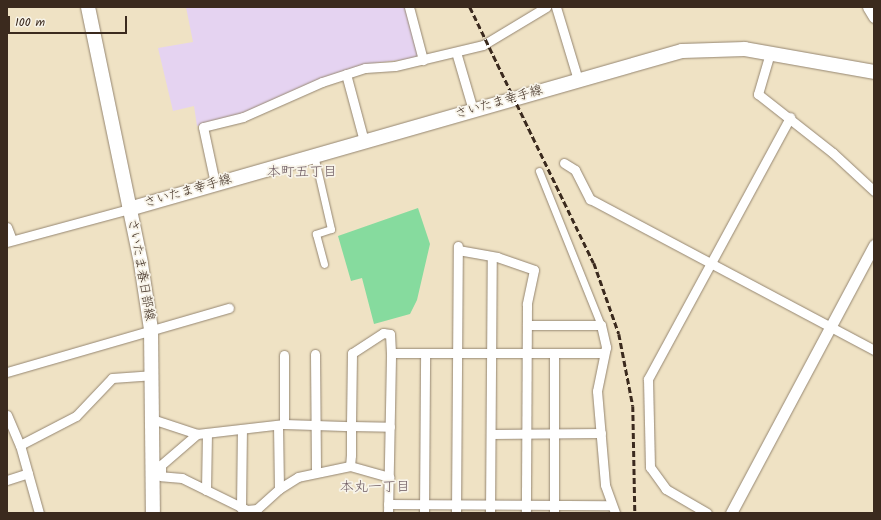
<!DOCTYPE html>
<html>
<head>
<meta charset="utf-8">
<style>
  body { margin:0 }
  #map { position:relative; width:881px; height:520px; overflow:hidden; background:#efe2c4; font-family:Kalam,"Klee One",sans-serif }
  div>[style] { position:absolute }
  .built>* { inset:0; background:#e5d3f1 }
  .green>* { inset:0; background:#86db9e }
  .roads { filter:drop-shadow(0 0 1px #958671) drop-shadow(0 0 1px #958671) }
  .pedestrian>* { height:7px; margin:-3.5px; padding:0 3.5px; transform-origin:3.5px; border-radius:3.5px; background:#fff }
  .minor>* { height:9px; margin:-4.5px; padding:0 4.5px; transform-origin:4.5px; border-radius:4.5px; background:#fff }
  .tertiary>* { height:11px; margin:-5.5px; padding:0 5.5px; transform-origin:5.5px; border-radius:5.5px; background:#fff }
  .primary>* { height:14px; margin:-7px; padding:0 7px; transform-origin:7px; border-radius:7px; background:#fff }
  .rail>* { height:2.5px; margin-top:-1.25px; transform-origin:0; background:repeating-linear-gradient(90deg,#3b2a1e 0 6px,transparent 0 9px) }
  span { translate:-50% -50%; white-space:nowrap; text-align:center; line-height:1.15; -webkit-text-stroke:3.5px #f7f3e8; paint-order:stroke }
  .street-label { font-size:13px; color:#3b2a1e }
  .neighbourhood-label { font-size:14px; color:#6d5a61 }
  .frame { position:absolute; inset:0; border:8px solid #3b2a1e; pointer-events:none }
  .scale { position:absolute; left:8px; top:16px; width:119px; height:18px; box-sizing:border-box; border:2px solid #3b2a1e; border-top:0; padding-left:5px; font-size:12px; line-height:14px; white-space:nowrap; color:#3b2a1e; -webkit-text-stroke:3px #f7f3e8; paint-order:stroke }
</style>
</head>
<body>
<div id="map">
  <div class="built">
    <div style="clip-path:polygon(186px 7px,406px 7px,419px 54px,418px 58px,375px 63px,243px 114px,197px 126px,194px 106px,173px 111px,158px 48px,193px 42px)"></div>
  </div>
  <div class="green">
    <div style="clip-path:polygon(418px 208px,430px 244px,417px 300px,410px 314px,374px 324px,362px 278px,351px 281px,338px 236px)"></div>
  </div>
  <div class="roads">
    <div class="pedestrian">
      <div style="left:314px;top:155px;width:76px;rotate:77.1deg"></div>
      <div style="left:331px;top:229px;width:16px;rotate:162deg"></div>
      <div style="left:316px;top:234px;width:31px;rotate:75deg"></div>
      <div style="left:539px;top:171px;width:166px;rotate:68.1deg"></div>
    </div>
    <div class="minor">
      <div style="left:409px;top:7px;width:55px;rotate:75.2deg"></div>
      <div style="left:556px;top:7px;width:76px;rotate:73.2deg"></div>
      <div style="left:456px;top:52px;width:60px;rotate:73.7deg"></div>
      <div style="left:770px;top:53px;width:43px;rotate:106.3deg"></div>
      <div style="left:758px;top:94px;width:95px;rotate:38.2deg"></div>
      <div style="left:833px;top:153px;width:56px;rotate:42.8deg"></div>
      <div style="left:346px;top:74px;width:69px;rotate:75deg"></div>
      <div style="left:564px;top:163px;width:13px;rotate:32deg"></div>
      <div style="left:575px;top:170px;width:33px;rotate:63deg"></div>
      <div style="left:590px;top:199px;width:322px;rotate:28deg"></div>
      <div style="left:215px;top:183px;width:57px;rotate:-102.1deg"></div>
      <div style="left:203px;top:127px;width:41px;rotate:-14deg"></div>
      <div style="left:243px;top:117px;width:86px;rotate:-23.9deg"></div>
      <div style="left:322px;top:82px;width:45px;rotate:-18deg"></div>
      <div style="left:365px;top:68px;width:30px;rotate:-4deg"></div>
      <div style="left:395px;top:66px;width:90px;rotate:-13.4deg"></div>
      <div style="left:483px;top:45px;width:74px;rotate:-31.1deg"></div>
      <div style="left:7px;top:227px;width:14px;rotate:69deg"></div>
      <div style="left:7px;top:242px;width:126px;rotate:-15.1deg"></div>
      <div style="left:458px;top:250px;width:40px;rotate:10deg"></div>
      <div style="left:497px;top:257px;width:39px;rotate:19deg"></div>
      <div style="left:534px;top:270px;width:35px;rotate:102deg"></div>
      <div style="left:527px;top:304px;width:209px;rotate:90.3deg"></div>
      <div style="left:527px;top:325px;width:74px"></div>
      <div style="left:601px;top:325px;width:23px;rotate:77deg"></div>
      <div style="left:606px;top:347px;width:45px;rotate:101.6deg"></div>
      <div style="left:597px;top:391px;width:94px;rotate:85.1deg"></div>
      <div style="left:605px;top:485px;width:30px;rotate:70deg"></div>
      <div style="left:391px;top:353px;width:213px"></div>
      <div style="left:315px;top:354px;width:117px;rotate:89.5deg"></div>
      <div style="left:284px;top:355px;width:69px;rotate:90deg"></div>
      <div style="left:7px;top:372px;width:231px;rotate:-16.1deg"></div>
      <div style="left:7px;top:415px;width:33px;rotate:67deg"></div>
      <div style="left:20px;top:445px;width:71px;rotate:74.4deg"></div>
      <div style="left:152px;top:419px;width:47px;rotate:18.4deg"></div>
      <div style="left:278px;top:425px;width:64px;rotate:89.1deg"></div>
      <div style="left:491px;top:434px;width:110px;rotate:-0.5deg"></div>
      <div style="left:20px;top:445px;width:63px;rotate:-27.4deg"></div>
      <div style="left:76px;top:416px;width:52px;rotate:-46.5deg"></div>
      <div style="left:112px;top:378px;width:39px;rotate:-4deg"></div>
      <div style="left:350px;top:466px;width:41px;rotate:15.8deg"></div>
      <div style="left:7px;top:480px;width:22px;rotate:-18deg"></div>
      <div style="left:206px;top:490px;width:57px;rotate:-89deg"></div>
      <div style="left:388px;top:504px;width:222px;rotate:0.3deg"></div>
      <div style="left:241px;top:508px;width:78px;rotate:-89.3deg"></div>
      <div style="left:388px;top:513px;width:160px;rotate:-88.9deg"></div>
      <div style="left:391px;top:353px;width:19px;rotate:-93deg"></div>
      <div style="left:390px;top:334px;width:7px;rotate:-172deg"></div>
      <div style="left:383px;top:333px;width:37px;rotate:147deg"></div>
      <div style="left:352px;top:353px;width:73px;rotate:90.8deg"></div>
      <div style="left:351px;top:426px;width:29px;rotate:90deg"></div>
      <div style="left:351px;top:455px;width:11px;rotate:95deg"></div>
      <div style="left:350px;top:466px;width:53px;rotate:168.1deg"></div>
      <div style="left:298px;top:477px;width:22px;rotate:148deg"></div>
      <div style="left:279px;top:489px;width:30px;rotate:138deg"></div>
      <div style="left:257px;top:509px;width:10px;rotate:174deg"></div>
      <div style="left:247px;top:510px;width:72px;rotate:-153.8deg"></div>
      <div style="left:182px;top:478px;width:21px;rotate:-175deg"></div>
      <div style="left:161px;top:476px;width:11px;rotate:-90deg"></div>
      <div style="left:161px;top:465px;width:48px;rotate:-40.7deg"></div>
      <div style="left:197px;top:434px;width:88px;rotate:-6.6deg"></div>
      <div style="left:284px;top:424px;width:31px;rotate:2deg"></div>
      <div style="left:315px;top:425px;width:36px;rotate:2deg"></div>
      <div style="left:351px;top:426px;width:39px;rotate:1deg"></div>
      <div style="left:424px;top:513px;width:160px;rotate:-89.6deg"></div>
      <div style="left:456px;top:513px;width:267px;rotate:-89.6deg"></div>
      <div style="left:490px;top:513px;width:255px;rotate:-89.6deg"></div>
      <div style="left:554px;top:513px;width:160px;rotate:-90deg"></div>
      <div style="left:707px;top:513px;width:48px;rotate:-149.7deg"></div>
      <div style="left:666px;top:489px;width:27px;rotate:-126deg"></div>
      <div style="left:650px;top:467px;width:88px;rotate:-91.3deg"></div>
      <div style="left:648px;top:379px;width:298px;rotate:-61.5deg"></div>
    </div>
    <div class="tertiary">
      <div style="left:868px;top:7px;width:12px;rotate:59deg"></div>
      <div style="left:731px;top:513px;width:304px;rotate:-61.9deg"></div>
    </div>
    <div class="primary">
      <div style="left:88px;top:7px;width:262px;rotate:78.3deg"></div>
      <div style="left:141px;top:264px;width:66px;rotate:81.3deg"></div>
      <div style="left:151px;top:329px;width:184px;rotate:89.4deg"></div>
      <div style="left:129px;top:209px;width:575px;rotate:-15.95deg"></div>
      <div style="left:682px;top:51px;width:63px;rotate:-1.8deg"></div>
      <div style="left:745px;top:49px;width:131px;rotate:10.1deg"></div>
    </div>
  </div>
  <div class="rail">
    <div style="left:470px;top:7px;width:284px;rotate:64.2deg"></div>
    <div style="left:594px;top:263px;width:75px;rotate:70.6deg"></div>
    <div style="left:619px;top:334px;width:73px;rotate:79deg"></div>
    <div style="left:633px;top:406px;width:107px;rotate:88.9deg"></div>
  </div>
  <div class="street-label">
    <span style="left:499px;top:103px;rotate:-16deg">さいたま幸手線</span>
    <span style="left:188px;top:192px;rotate:-16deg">さいたま幸手線</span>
    <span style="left:140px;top:270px;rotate:80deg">さいたま春日部線</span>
  </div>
  <div class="neighbourhood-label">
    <span style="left:302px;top:172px">本町五丁目</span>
    <span style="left:375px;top:487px">本丸一丁目</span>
  </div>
  <div class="frame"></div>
  <div class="scale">100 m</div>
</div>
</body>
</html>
